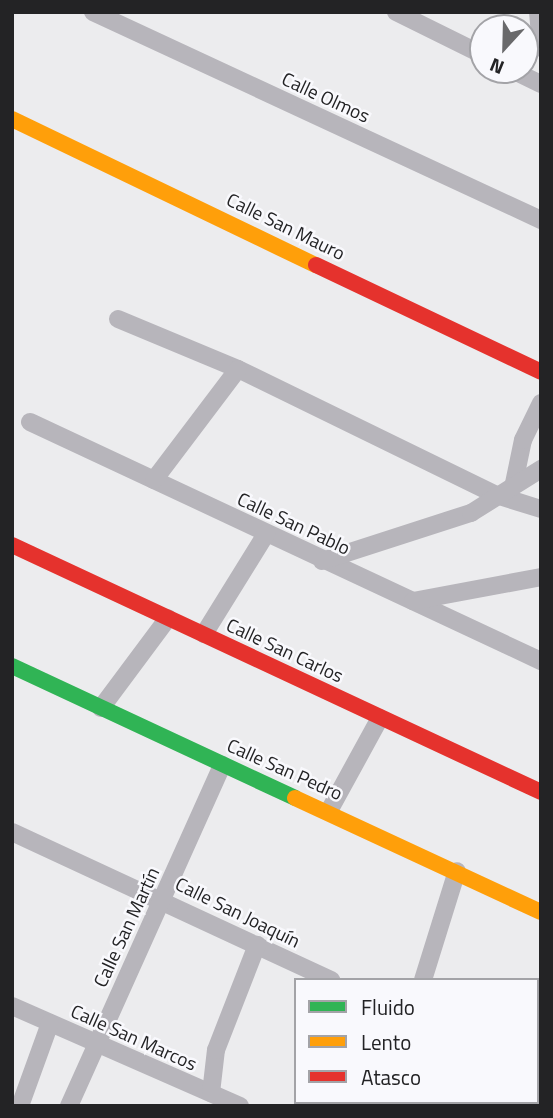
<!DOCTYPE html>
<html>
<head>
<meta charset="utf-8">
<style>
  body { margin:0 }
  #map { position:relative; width:553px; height:1118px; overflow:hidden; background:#ececee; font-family:"Titillium Web",sans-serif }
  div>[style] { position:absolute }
  .street>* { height:18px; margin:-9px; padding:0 9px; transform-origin:9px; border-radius:9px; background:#b7b5bb }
  .fast>* { height:16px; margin:-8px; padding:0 8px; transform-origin:8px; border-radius:8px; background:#30b455 }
  .slow>* { height:16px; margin:-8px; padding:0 8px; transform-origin:8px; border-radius:8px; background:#ff9f0a }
  .jam>* { height:16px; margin:-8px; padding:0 8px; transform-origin:8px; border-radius:8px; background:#e5322d }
  span { translate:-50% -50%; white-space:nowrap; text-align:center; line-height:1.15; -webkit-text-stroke:5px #f9f9fd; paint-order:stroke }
  .street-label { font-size:19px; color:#232325 }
  .frame { position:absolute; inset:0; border:14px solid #232325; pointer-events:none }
  .legend { position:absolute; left:294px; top:978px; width:245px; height:126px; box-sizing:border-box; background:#f9f9fd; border:2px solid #a3a3a7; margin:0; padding:9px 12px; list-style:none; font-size:21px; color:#232325 }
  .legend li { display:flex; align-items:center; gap:14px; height:35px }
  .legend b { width:35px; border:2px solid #a3a3a7 }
  .north { position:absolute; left:469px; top:14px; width:70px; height:70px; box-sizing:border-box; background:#f9f9fd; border:2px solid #a3a3a7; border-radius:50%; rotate:202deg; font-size:19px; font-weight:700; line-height:28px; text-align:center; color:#232325 }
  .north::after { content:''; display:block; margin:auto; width:24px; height:32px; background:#69696b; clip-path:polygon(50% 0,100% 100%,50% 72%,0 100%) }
</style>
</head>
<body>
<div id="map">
  <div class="street">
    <div style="left:93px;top:12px;width:494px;rotate:24.9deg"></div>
    <div style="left:396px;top:12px;width:97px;rotate:26.3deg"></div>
    <div style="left:538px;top:12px;width:36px;rotate:85deg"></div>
    <div style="left:512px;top:70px;width:32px;rotate:26deg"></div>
    <div style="left:118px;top:319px;width:130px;rotate:22.6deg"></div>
    <div style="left:238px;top:369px;width:287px;rotate:26deg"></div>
    <div style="left:496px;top:495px;width:47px;rotate:17.3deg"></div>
    <div style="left:30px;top:422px;width:564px;rotate:25.07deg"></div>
    <div style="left:154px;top:480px;width:139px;rotate:-52.9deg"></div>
    <div style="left:514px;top:483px;width:44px;rotate:-78.2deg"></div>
    <div style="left:523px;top:440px;width:41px;rotate:-64.1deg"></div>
    <div style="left:322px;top:561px;width:157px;rotate:-17.9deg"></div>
    <div style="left:471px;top:513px;width:83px;rotate:-32.2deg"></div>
    <div style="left:413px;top:601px;width:130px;rotate:-10.6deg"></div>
    <div style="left:204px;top:634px;width:118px;rotate:-58.2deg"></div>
    <div style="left:101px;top:708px;width:112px;rotate:-53.3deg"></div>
    <div style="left:329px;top:811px;width:106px;rotate:-61.3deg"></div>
    <div style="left:12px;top:832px;width:352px;rotate:24.9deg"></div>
    <div style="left:423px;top:980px;width:114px;rotate:-72.7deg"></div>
    <div style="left:12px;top:1006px;width:249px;rotate:23.7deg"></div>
    <div style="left:537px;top:1082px;width:4px;rotate:14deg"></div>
    <div style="left:211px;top:1093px;width:43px;rotate:-83.4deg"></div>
    <div style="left:216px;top:1050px;width:113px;rotate:-68.7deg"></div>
    <div style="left:20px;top:1106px;width:88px;rotate:-70.1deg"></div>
    <div style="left:69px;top:1106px;width:374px;rotate:-65.8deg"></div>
    <div style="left:380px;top:1106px;width:4px;rotate:-63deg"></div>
    <div style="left:472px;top:1106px;width:4px;rotate:-63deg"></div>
  </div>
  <div class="fast">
    <div style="left:12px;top:666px;width:312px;rotate:25deg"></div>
  </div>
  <div class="slow">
    <div style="left:12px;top:119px;width:337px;rotate:25.7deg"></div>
    <div style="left:295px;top:798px;width:271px;rotate:24.9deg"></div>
  </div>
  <div class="jam">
    <div style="left:316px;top:265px;width:249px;rotate:25.4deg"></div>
    <div style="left:12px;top:545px;width:584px;rotate:25.03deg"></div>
  </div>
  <div class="street-label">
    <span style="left:326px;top:97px;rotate:25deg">Calle Olmos</span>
    <span style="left:286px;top:226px;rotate:26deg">Calle San Mauro</span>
    <span style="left:294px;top:523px;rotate:25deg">Calle San Pablo</span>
    <span style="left:285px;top:650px;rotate:25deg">Calle San Carlos</span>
    <span style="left:285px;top:769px;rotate:24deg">Calle San Pedro</span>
    <span style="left:238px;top:912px;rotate:26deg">Calle San Joaquín</span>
    <span style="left:126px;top:927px;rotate:-65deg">Calle San Martín</span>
    <span style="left:134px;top:1037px;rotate:24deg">Calle San Marcos</span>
  </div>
  <div class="frame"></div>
  <ul class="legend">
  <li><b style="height:9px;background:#30b455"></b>Fluido</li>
  <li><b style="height:9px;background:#ff9f0a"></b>Lento</li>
  <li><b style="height:9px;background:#e5322d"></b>Atasco</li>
  </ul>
  <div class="north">N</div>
</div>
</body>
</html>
